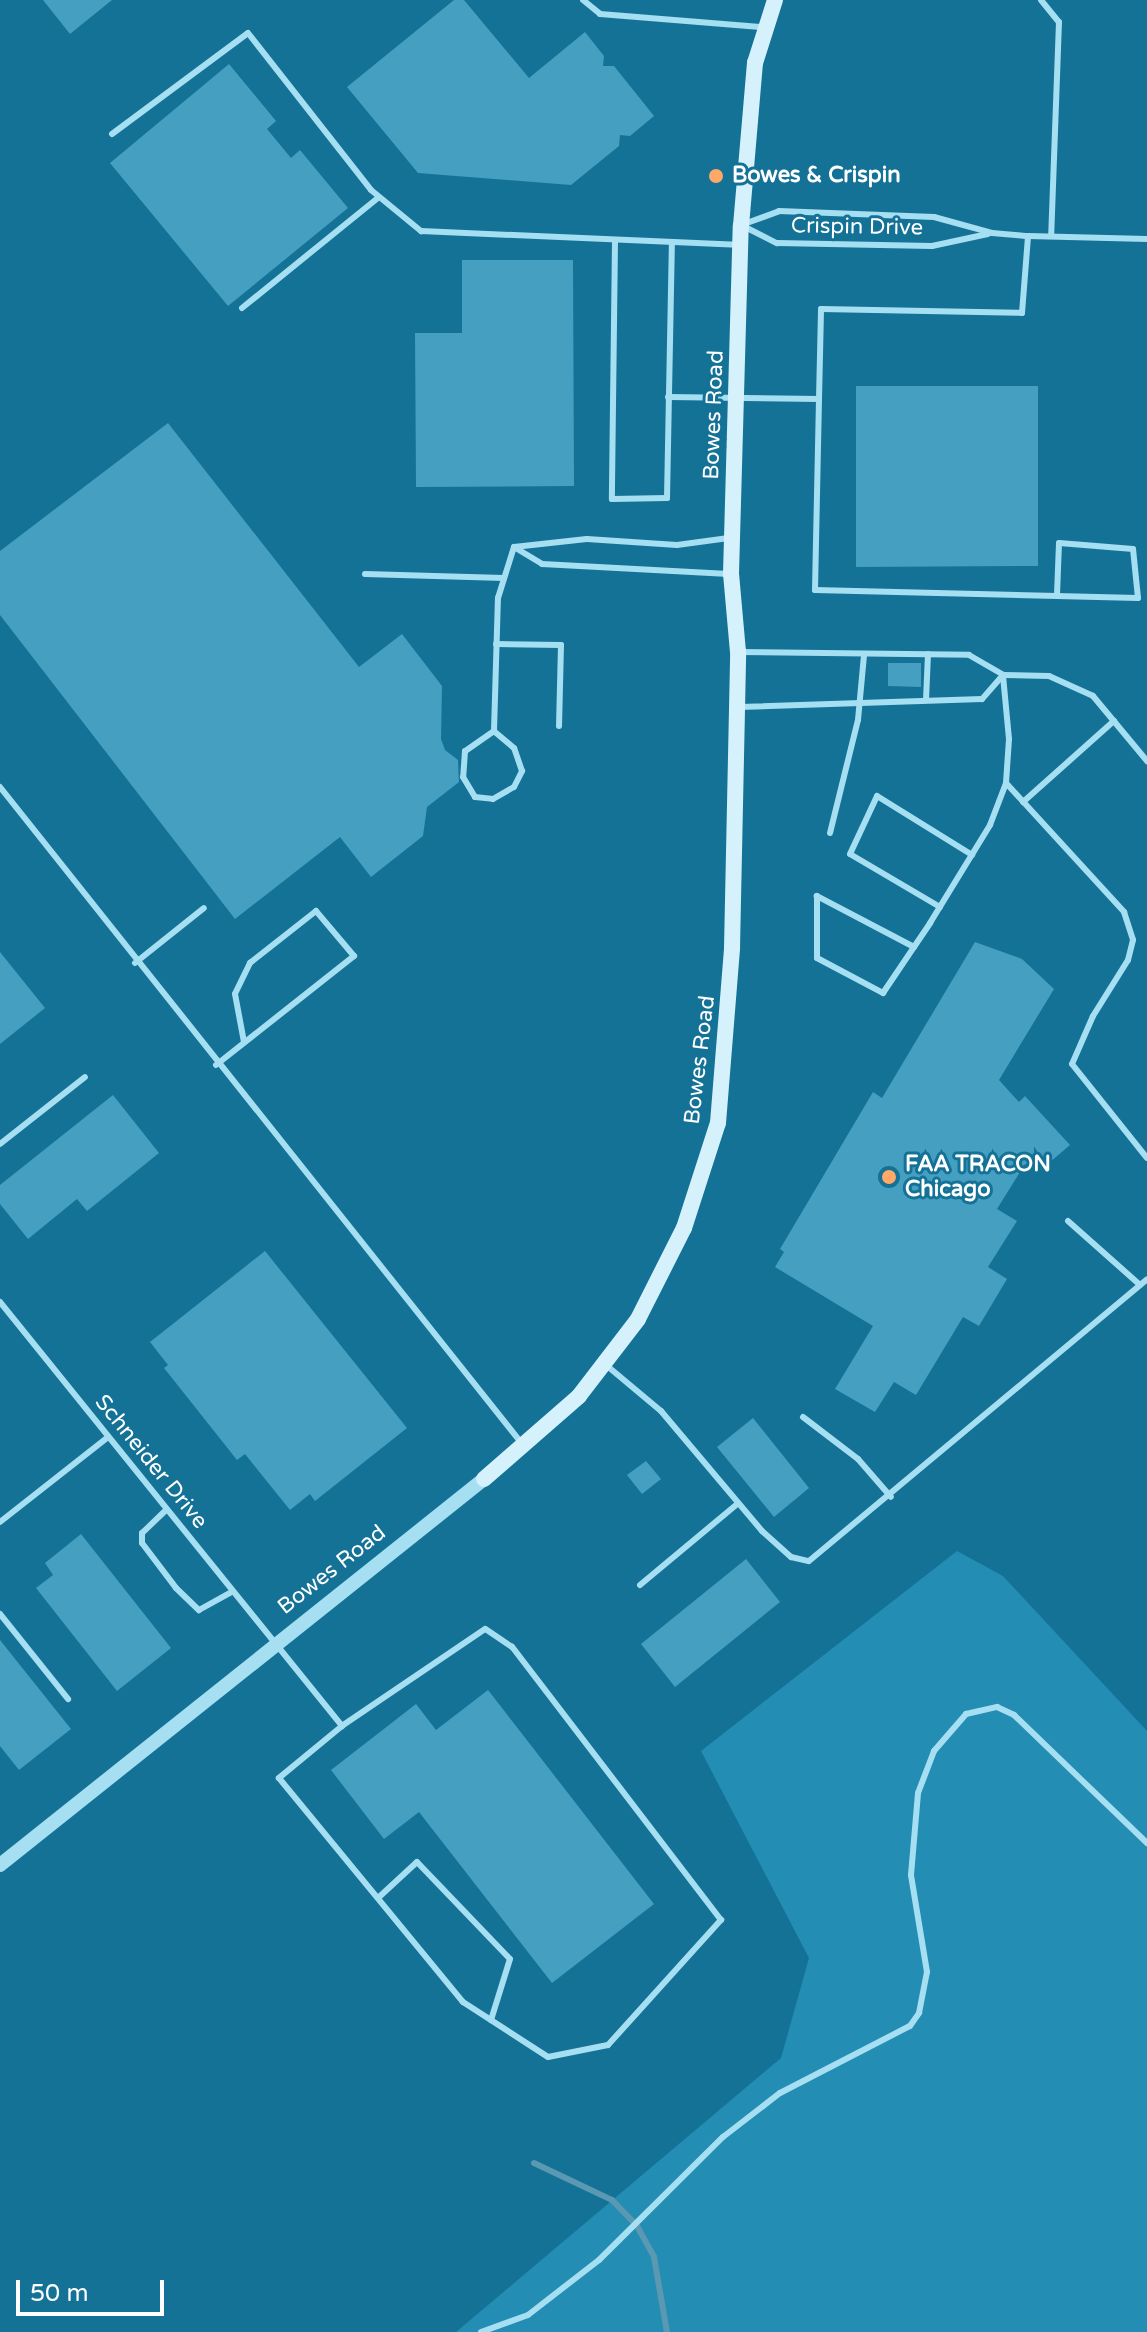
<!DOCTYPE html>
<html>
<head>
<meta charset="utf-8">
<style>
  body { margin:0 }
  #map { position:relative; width:1147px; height:2332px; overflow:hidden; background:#147297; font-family:"Varela Round",sans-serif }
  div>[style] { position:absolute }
  .green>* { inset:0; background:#238db4 }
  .stream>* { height:6px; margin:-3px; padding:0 3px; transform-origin:3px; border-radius:3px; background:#5a99b1 }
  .building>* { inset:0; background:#459fc1 }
  .service>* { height:6px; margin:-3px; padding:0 3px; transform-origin:3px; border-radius:3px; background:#a6def2 }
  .tertiary>* { height:14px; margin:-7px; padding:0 7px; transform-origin:7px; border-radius:7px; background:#a6def2 }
  .secondary>* { height:16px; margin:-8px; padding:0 8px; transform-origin:8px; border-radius:8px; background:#d5f1fc }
  .dots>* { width:22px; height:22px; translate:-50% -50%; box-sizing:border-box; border:4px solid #147297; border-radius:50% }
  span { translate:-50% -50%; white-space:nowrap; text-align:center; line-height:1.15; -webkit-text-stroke:6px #147297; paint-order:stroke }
  .poi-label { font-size:22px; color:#fff; font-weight:700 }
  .left { translate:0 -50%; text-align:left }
  .street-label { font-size:22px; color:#fff }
  .scale { position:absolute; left:16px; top:2280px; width:148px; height:36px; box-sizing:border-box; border:4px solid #fff; border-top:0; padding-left:10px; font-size:24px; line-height:28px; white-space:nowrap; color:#fff; -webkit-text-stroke:6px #147297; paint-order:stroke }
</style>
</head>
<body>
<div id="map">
  <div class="green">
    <div style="clip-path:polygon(957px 1551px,1003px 1576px,1147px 1731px,1147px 2332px,456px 2332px,781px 2058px,809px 1958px,701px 1751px)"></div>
  </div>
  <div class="stream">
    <div style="left:534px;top:2163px;width:86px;rotate:25.4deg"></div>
    <div style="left:612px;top:2200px;width:36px;rotate:46deg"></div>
    <div style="left:637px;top:2226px;width:35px;rotate:61deg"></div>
    <div style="left:654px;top:2257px;width:76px;rotate:80.2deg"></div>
  </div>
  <div class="building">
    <div style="clip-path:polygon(43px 0,112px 0,70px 34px)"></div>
    <div style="clip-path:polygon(454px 0,464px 0,529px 78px,585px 32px,604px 56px,603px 66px,614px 66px,654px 116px,630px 136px,620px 135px,619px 146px,571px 185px,418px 173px,347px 87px)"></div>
    <div style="clip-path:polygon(229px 64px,276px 121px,267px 129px,291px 158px,300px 150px,348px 208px,228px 306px,110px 163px)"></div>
    <div style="clip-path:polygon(462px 260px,573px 260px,574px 486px,416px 487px,415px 333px,462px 333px)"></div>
    <div style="clip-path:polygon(856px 386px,1038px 386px,1038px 566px,856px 567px)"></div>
    <div style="clip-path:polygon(168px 423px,359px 667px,402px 634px,442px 686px,441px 739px,445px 750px,458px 760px,459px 782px,427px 807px,423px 836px,371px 877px,340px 837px,235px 919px,0 615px,0 551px)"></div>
    <div style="clip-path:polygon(888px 663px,921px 663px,921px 687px,888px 686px)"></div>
    <div style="clip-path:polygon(975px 942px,1022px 959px,1054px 989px,999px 1080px,1019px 1102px,1025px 1096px,1070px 1145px,1036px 1174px,1025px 1164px,997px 1209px,1017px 1221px,988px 1267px,1007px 1279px,979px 1326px,963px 1317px,916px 1395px,894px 1382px,875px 1412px,835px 1389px,873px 1326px,775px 1267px,784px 1252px,780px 1249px,873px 1092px,882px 1098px)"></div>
    <div style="clip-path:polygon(0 952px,45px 1008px,0 1044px)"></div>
    <div style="clip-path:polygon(113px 1095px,159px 1153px,87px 1211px,77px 1199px,28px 1239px,0 1204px,0 1185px)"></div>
    <div style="clip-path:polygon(265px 1251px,407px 1428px,315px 1501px,310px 1494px,290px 1510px,245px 1454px,237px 1460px,164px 1368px,168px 1365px,150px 1342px)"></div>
    <div style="clip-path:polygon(753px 1418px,809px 1488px,774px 1517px,717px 1447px)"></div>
    <div style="clip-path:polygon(646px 1461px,661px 1479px,642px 1494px,627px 1475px)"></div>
    <div style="clip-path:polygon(81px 1534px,171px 1648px,117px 1691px,36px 1588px,53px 1575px,45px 1563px)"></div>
    <div style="clip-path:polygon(746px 1559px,780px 1602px,675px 1687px,641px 1644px)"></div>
    <div style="clip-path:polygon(0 1640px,71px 1729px,19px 1770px,0 1746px)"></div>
    <div style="clip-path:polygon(488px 1690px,654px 1904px,552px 1983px,419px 1812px,384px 1839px,331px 1770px,416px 1704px,436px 1730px)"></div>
  </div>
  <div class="service">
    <div style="left:583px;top:0;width:22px;rotate:39deg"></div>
    <div style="left:600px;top:14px;width:164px;rotate:4.6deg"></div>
    <div style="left:1041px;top:0;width:28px;rotate:51deg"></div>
    <div style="left:1059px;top:22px;width:214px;rotate:92.1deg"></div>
    <div style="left:112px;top:134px;width:169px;rotate:-36.6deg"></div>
    <div style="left:248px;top:33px;width:199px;rotate:51.9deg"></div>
    <div style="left:371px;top:190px;width:65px;rotate:39.4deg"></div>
    <div style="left:421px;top:231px;width:316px;rotate:2.5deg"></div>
    <div style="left:744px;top:224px;width:37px;rotate:-20deg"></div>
    <div style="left:779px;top:211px;width:155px;rotate:2.2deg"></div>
    <div style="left:934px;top:217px;width:60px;rotate:15.4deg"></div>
    <div style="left:992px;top:233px;width:36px;rotate:5deg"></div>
    <div style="left:1028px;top:236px;width:119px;rotate:1.4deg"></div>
    <div style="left:745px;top:227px;width:36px;rotate:27deg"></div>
    <div style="left:777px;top:243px;width:155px;rotate:1.1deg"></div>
    <div style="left:932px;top:246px;width:57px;rotate:-12.1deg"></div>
    <div style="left:615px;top:241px;width:258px;rotate:90.7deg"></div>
    <div style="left:612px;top:499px;width:55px;rotate:-1deg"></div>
    <div style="left:667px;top:498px;width:255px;rotate:-88.9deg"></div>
    <div style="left:242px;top:308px;width:176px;rotate:-39deg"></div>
    <div style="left:668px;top:397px;width:151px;rotate:0.8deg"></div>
    <div style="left:819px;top:399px;width:90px;rotate:-88.7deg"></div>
    <div style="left:821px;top:309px;width:201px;rotate:1.1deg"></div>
    <div style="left:1022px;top:313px;width:77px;rotate:-85.5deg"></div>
    <div style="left:819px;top:399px;width:191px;rotate:91.2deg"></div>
    <div style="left:815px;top:590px;width:323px;rotate:1.4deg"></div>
    <div style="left:1138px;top:598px;width:49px;rotate:-95.8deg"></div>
    <div style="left:1133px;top:549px;width:74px;rotate:-175.4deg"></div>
    <div style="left:1059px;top:543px;width:53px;rotate:92.2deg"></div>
    <div style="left:514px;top:547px;width:33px;rotate:31deg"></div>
    <div style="left:542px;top:564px;width:187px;rotate:3.1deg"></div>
    <div style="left:514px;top:547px;width:73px;rotate:-6.3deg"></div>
    <div style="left:587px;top:539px;width:90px;rotate:3.8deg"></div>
    <div style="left:677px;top:545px;width:52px;rotate:-7.7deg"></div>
    <div style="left:365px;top:574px;width:139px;rotate:1.6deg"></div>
    <div style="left:496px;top:644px;width:65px;rotate:0.9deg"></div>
    <div style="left:561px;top:645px;width:81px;rotate:91.4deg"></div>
    <div style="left:738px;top:652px;width:231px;rotate:0.7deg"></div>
    <div style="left:969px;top:655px;width:39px;rotate:30deg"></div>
    <div style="left:1003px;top:675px;width:32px;rotate:131deg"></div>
    <div style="left:982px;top:699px;width:242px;rotate:178.1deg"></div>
    <div style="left:926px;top:700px;width:46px;rotate:-87.5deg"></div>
    <div style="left:494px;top:731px;width:35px;rotate:145deg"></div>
    <div style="left:465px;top:751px;width:26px;rotate:94deg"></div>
    <div style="left:463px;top:777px;width:23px;rotate:59deg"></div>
    <div style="left:475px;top:797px;width:18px;rotate:6deg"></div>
    <div style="left:493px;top:799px;width:24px;rotate:-30deg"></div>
    <div style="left:514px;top:787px;width:18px;rotate:-63deg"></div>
    <div style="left:522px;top:771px;width:24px;rotate:-109deg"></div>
    <div style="left:514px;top:748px;width:26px;rotate:-140deg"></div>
    <div style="left:494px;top:731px;width:133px;rotate:-88.3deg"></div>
    <div style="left:498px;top:598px;width:53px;rotate:-72.6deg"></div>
    <div style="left:1006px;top:783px;width:175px;rotate:47.5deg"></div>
    <div style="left:1124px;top:912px;width:29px;rotate:72deg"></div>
    <div style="left:1133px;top:940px;width:21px;rotate:104deg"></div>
    <div style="left:1128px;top:960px;width:66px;rotate:122deg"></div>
    <div style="left:1093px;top:1016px;width:52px;rotate:113.6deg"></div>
    <div style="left:1072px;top:1064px;width:120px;rotate:51.4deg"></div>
    <div style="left:0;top:787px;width:841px;rotate:51.52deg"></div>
    <div style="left:1023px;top:802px;width:122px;rotate:-41.7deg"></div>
    <div style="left:830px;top:833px;width:116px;rotate:-76.1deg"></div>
    <div style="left:858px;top:720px;width:65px;rotate:-84.7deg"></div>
    <div style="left:940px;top:907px;width:104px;rotate:-149.5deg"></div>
    <div style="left:850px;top:854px;width:64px;rotate:-65deg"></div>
    <div style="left:877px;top:796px;width:112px;rotate:31.8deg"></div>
    <div style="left:914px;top:947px;width:110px;rotate:-152.3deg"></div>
    <div style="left:817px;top:896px;width:62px;rotate:90deg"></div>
    <div style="left:817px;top:958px;width:75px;rotate:27.9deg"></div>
    <div style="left:883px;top:993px;width:55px;rotate:-56deg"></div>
    <div style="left:914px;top:947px;width:29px;rotate:-56deg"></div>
    <div style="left:930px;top:923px;width:115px;rotate:-58.5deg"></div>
    <div style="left:990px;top:825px;width:45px;rotate:-69.1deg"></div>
    <div style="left:1006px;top:783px;width:44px;rotate:-86.1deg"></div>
    <div style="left:1009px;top:739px;width:64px;rotate:-95.4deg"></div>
    <div style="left:1003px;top:675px;width:46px;rotate:1.2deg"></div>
    <div style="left:1049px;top:676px;width:48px;rotate:24.4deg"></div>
    <div style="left:1093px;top:696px;width:85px;rotate:50.3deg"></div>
    <div style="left:135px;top:963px;width:88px;rotate:-38.6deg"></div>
    <div style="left:216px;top:1065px;width:176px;rotate:-38.3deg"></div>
    <div style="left:354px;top:956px;width:59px;rotate:-130.2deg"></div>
    <div style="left:316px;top:911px;width:84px;rotate:141.8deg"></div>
    <div style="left:250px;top:963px;width:34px;rotate:116deg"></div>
    <div style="left:235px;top:994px;width:49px;rotate:79.4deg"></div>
    <div style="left:0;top:1144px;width:108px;rotate:-38.2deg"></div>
    <div style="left:1068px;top:1221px;width:96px;rotate:41.6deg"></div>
    <div style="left:0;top:1302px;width:545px;rotate:51.11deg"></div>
    <div style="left:342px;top:1726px;width:82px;rotate:140.5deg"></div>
    <div style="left:279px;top:1778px;width:290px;rotate:50.6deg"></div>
    <div style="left:463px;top:2002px;width:101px;rotate:32.9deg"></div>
    <div style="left:548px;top:2057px;width:61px;rotate:-11.3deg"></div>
    <div style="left:608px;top:2045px;width:169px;rotate:-47.9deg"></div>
    <div style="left:721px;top:1920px;width:344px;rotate:-127.4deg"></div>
    <div style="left:512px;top:1647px;width:32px;rotate:-146deg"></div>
    <div style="left:485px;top:1629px;width:173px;rotate:145.9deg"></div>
    <div style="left:606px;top:1365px;width:72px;rotate:39.9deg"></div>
    <div style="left:661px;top:1411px;width:157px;rotate:49.9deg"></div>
    <div style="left:762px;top:1531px;width:39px;rotate:42deg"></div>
    <div style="left:791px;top:1557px;width:18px;rotate:13deg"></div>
    <div style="left:809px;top:1561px;width:440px;rotate:-39.8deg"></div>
    <div style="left:803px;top:1417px;width:69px;rotate:37.4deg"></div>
    <div style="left:858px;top:1459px;width:50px;rotate:49deg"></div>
    <div style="left:166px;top:1510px;width:33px;rotate:136deg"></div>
    <div style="left:142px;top:1533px;width:10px;rotate:90deg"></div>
    <div style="left:142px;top:1543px;width:56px;rotate:52.9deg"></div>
    <div style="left:176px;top:1588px;width:32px;rotate:44deg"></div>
    <div style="left:199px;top:1610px;width:38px;rotate:-29deg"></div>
    <div style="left:0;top:1522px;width:137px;rotate:-38.2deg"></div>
    <div style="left:640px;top:1585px;width:125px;rotate:-39.8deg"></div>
    <div style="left:0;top:1614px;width:109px;rotate:51.3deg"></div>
    <div style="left:378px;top:1898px;width:53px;rotate:-42.7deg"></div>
    <div style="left:417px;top:1862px;width:134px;rotate:46.2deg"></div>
    <div style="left:510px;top:1959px;width:64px;rotate:107.3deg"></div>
    <div style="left:481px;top:2332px;width:50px;rotate:-19.9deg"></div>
    <div style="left:528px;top:2315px;width:90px;rotate:-37.8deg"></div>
    <div style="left:599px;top:2260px;width:175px;rotate:-44.8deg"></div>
    <div style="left:723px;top:2137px;width:72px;rotate:-37.7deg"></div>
    <div style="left:780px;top:2093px;width:146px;rotate:-27.3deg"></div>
    <div style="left:910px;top:2026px;width:16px;rotate:-55deg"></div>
    <div style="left:919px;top:2013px;width:42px;rotate:-79deg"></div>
    <div style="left:927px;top:1972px;width:98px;rotate:-99.4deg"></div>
    <div style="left:911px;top:1875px;width:82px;rotate:-85.1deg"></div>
    <div style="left:918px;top:1793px;width:45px;rotate:-69.1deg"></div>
    <div style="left:934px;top:1751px;width:49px;rotate:-49.1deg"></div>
    <div style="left:966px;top:1714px;width:32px;rotate:-13deg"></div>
    <div style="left:997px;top:1707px;width:19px;rotate:25deg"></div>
    <div style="left:1014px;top:1715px;width:185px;rotate:43.9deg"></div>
  </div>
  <div class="tertiary">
    <div style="left:0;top:1865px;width:619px;rotate:-38.57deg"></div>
  </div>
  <div class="secondary">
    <div style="left:484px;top:1479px;width:126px;rotate:-41.1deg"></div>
    <div style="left:579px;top:1396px;width:97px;rotate:-52.5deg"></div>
    <div style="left:638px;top:1319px;width:102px;rotate:-63.2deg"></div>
    <div style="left:684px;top:1228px;width:110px;rotate:-72.1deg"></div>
    <div style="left:718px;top:1123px;width:176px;rotate:-85.4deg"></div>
    <div style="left:732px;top:948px;width:296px;rotate:-88.8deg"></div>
    <div style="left:738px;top:652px;width:78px;rotate:-95.1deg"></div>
    <div style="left:731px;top:574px;width:348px;rotate:-88.4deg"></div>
    <div style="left:741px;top:226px;width:164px;rotate:-85.1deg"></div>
    <div style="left:755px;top:63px;width:66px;rotate:-72.4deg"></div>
  </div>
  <div class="dots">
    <div style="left:716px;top:176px;background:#ffa867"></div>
    <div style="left:889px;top:1177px;background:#ffa867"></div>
  </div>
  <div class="poi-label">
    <span class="left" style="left:732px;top:176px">Bowes &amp; Crispin</span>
    <span class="left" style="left:905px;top:1177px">FAA TRACON<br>Chicago</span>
  </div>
  <div class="street-label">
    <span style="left:857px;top:227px;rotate:1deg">Crispin Drive</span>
    <span style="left:714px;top:415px;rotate:-88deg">Bowes Road</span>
    <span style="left:700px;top:1060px;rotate:-83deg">Bowes Road</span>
    <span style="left:151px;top:1462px;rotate:51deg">Schneider Drive</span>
    <span style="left:332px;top:1570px;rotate:-38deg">Bowes Road</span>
  </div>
  <div class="scale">50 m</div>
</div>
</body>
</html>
